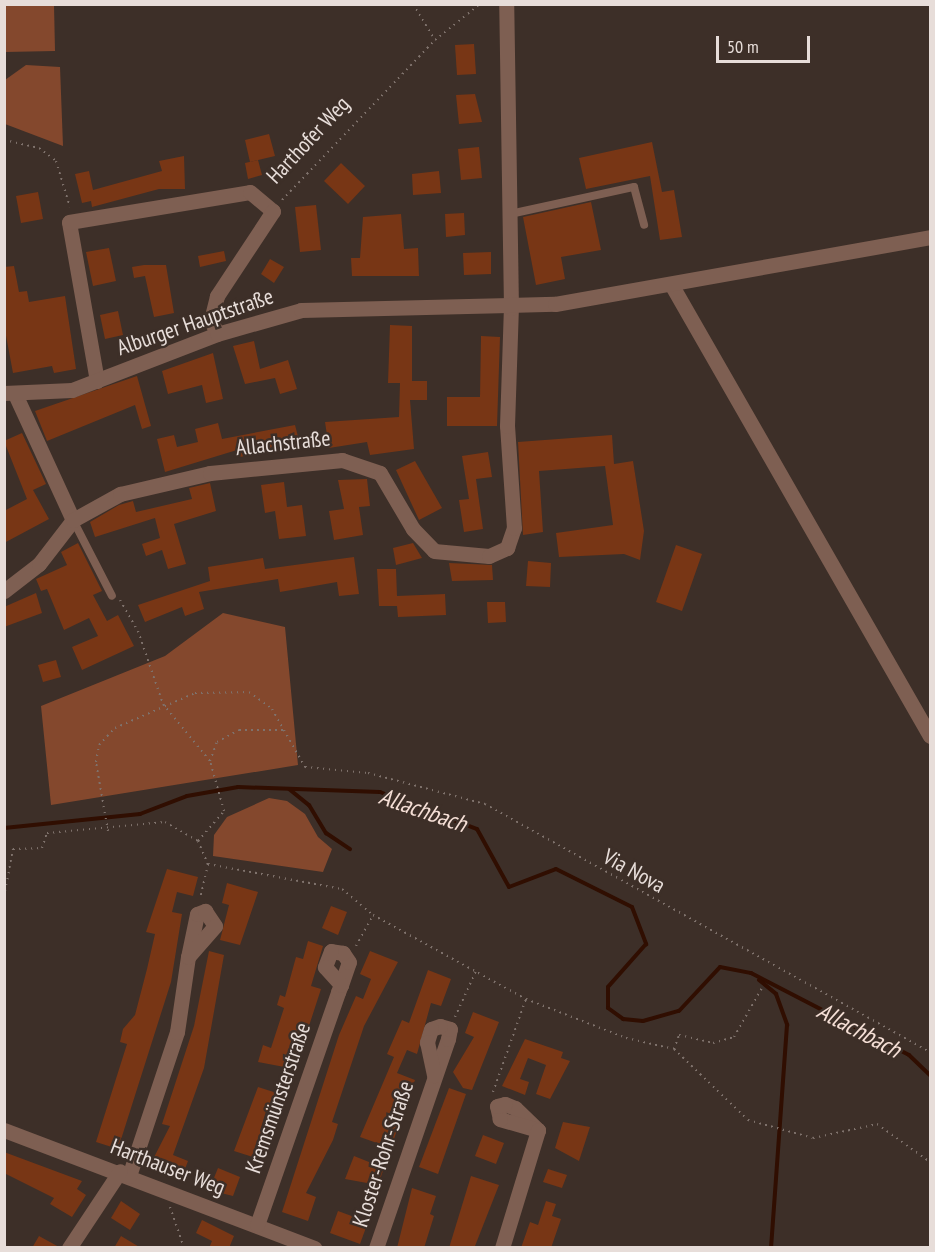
<!DOCTYPE html>
<html>
<head>
<meta charset="utf-8">
<style>
  body { margin:0 }
  #map { position:relative; width:935px; height:1252px; overflow:hidden; background:#3d2f28; font-family:"PT Sans Narrow",sans-serif }
  div>[style] { position:absolute }
  .green>* { inset:0; background:#84482d }
  .stream>* { height:4px; margin:-2px; padding:0 2px; transform-origin:2px; border-radius:2px; background:#300e01 }
  .building>* { inset:0; background:#783615 }
  .path>* { height:2px; margin-top:-1px; transform-origin:0; background:repeating-linear-gradient(90deg,#7f726c 0 1.5px,transparent 0 6px) }
  .service>* { height:8px; margin:-4px; padding:0 4px; transform-origin:4px; border-radius:4px; background:#7e5f52 }
  .minor>* { height:15px; margin:-7.5px; padding:0 7.5px; transform-origin:7.5px; border-radius:7.5px; background:#7e5f52 }
  .tertiary>* { height:15px; margin:-7.5px; padding:0 7.5px; transform-origin:7.5px; border-radius:7.5px; background:#7e5f52 }
  span { translate:-50% -50%; white-space:nowrap; text-align:center; line-height:1.15; -webkit-text-stroke:5px #3d2f28; paint-order:stroke }
  .street-label { font-size:22px; color:#e7ddd9 }
  .water-label { font-size:24px; color:#f5dfd6; font-style:italic }
  .frame { position:absolute; inset:0; border:6px solid #e7ddd9; pointer-events:none }
  .scale { position:absolute; left:716px; top:36px; width:94px; height:27px; box-sizing:border-box; border:3px solid #e7ddd9; border-top:0; padding-left:8px; font-size:18px; line-height:21px; white-space:nowrap; color:#e7ddd9; -webkit-text-stroke:4px #3d2f28; paint-order:stroke }
</style>
</head>
<body>
<div id="map">
  <div class="green">
    <div style="clip-path:polygon(4px 5px,54px 5px,55px 51px,5px 52px)"></div>
    <div style="clip-path:polygon(26px 65px,60px 67px,63px 146px,5px 124px,5px 80px)"></div>
    <div style="clip-path:polygon(223px 613px,285px 627px,298px 765px,51px 805px,41px 706px,165px 656px)"></div>
    <div style="clip-path:polygon(269px 798px,287px 801px,305px 814px,318px 837px,332px 849px,323px 872px,213px 856px,214px 835px,227px 817px)"></div>
  </div>
  <div class="stream">
    <div style="left:289px;top:789px;width:26px;rotate:39deg"></div>
    <div style="left:309px;top:805px;width:33px;rotate:59deg"></div>
    <div style="left:326px;top:833px;width:29px;rotate:34deg"></div>
    <div style="left:4px;top:828px;width:137px;rotate:-5.9deg"></div>
    <div style="left:140px;top:814px;width:50px;rotate:-21deg"></div>
    <div style="left:187px;top:796px;width:52px;rotate:-10deg"></div>
    <div style="left:238px;top:787px;width:142px;rotate:2deg"></div>
    <div style="left:380px;top:792px;width:104px;rotate:20.9deg"></div>
    <div style="left:477px;top:829px;width:66px;rotate:61.1deg"></div>
    <div style="left:509px;top:887px;width:50px;rotate:-21deg"></div>
    <div style="left:556px;top:869px;width:85px;rotate:26.6deg"></div>
    <div style="left:632px;top:907px;width:40px;rotate:69deg"></div>
    <div style="left:646px;top:944px;width:57px;rotate:131.5deg"></div>
    <div style="left:608px;top:987px;width:21px;rotate:90deg"></div>
    <div style="left:608px;top:1008px;width:19px;rotate:36deg"></div>
    <div style="left:623px;top:1019px;width:20px;rotate:6deg"></div>
    <div style="left:643px;top:1021px;width:37px;rotate:-16deg"></div>
    <div style="left:679px;top:1011px;width:60px;rotate:-47deg"></div>
    <div style="left:720px;top:967px;width:32px;rotate:11deg"></div>
    <div style="left:751px;top:973px;width:178px;rotate:27.4deg"></div>
    <div style="left:909px;top:1055px;width:29px;rotate:44deg"></div>
    <div style="left:759px;top:980px;width:22px;rotate:39deg"></div>
    <div style="left:776px;top:994px;width:33px;rotate:70deg"></div>
    <div style="left:787px;top:1025px;width:224px;rotate:94.1deg"></div>
  </div>
  <div class="building">
    <div style="clip-path:polygon(474px 44px,476px 74px,457px 75px,455px 45px)"></div>
    <div style="clip-path:polygon(475px 94px,482px 122px,459px 124px,456px 95px)"></div>
    <div style="clip-path:polygon(269px 134px,275px 156px,250px 162px,245px 140px)"></div>
    <div style="clip-path:polygon(652px 142px,662px 192px,674px 190px,682px 237px,660px 240px,650px 176px,586px 189px,579px 158px)"></div>
    <div style="clip-path:polygon(479px 147px,482px 178px,461px 180px,458px 149px)"></div>
    <div style="clip-path:polygon(184px 156px,185px 189px,159px 189px,92px 207px,91px 201px,82px 203px,75px 174px,89px 171px,93px 190px,162px 171px,159px 161px)"></div>
    <div style="clip-path:polygon(258px 160px,262px 175px,248px 179px,245px 163px)"></div>
    <div style="clip-path:polygon(341px 163px,365px 186px,348px 204px,324px 181px)"></div>
    <div style="clip-path:polygon(439px 171px,441px 193px,413px 195px,412px 174px)"></div>
    <div style="clip-path:polygon(38px 192px,43px 219px,21px 223px,16px 196px)"></div>
    <div style="clip-path:polygon(591px 202px,601px 250px,561px 257px,565px 279px,536px 285px,523px 217px)"></div>
    <div style="clip-path:polygon(316px 205px,321px 250px,300px 252px,295px 207px)"></div>
    <div style="clip-path:polygon(464px 213px,465px 235px,446px 237px,445px 214px)"></div>
    <div style="clip-path:polygon(401px 214px,404px 249px,418px 248px,419px 276px,352px 276px,351px 258px,360px 258px,363px 217px)"></div>
    <div style="clip-path:polygon(109px 248px,116px 281px,93px 286px,86px 252px)"></div>
    <div style="clip-path:polygon(224px 251px,226px 261px,200px 267px,198px 256px)"></div>
    <div style="clip-path:polygon(491px 252px,491px 274px,464px 275px,463px 253px)"></div>
    <div style="clip-path:polygon(270px 259px,284px 267px,274px 283px,261px 274px)"></div>
    <div style="clip-path:polygon(144px 265px,166px 265px,174px 313px,154px 317px,145px 276px,134px 278px,132px 267px)"></div>
    <div style="clip-path:polygon(14px 266px,19px 292px,27px 291px,29px 302px,65px 296px,76px 369px,54px 373px,52px 366px,13px 373px,4px 325px,4px 267px)"></div>
    <div style="clip-path:polygon(118px 311px,123px 335px,105px 339px,100px 315px)"></div>
    <div style="clip-path:polygon(390px 325px,412px 326px,412px 381px,427px 381px,427px 400px,410px 400px,414px 449px,370px 455px,367px 442px,329px 448px,325px 422px,399px 417px,400px 383px,388px 383px)"></div>
    <div style="clip-path:polygon(481px 336px,500px 337px,497px 426px,447px 426px,447px 397px,480px 397px)"></div>
    <div style="clip-path:polygon(254px 341px,260px 369px,288px 360px,297px 389px,280px 394px,275px 378px,245px 384px,233px 346px)"></div>
    <div style="clip-path:polygon(213px 353px,223px 399px,206px 403px,202px 385px,168px 394px,162px 371px)"></div>
    <div style="clip-path:polygon(137px 376px,151px 426px,142px 429px,135px 405px,47px 441px,35px 411px)"></div>
    <div style="clip-path:polygon(218px 423px,222px 439px,295px 425px,301px 448px,239px 457px,237px 450px,165px 472px,157px 439px,174px 435px,177px 447px,198px 442px,195px 429px)"></div>
    <div style="clip-path:polygon(22px 433px,46px 484px,33px 490px,49px 519px,4px 543px,4px 511px,27px 499px,4px 441px)"></div>
    <div style="clip-path:polygon(612px 435px,614px 464px,633px 461px,644px 531px,640px 560px,624px 554px,559px 557px,556px 533px,613px 525px,605px 466px,539px 471px,543px 532px,523px 535px,518px 442px)"></div>
    <div style="clip-path:polygon(488px 452px,492px 477px,476px 479px,483px 529px,464px 532px,459px 500px,469px 499px,462px 456px)"></div>
    <div style="clip-path:polygon(415px 461px,442px 508px,419px 520px,396px 470px)"></div>
    <div style="clip-path:polygon(367px 479px,370px 506px,359px 507px,363px 535px,334px 540px,329px 511px,344px 509px,338px 480px)"></div>
    <div style="clip-path:polygon(284px 482px,287px 507px,302px 505px,306px 536px,279px 539px,275px 511px,265px 513px,261px 485px)"></div>
    <div style="clip-path:polygon(210px 483px,216px 511px,174px 524px,186px 564px,168px 569px,162px 550px,146px 556px,142px 544px,160px 538px,155px 518px,95px 537px,90px 522px,119px 505px,133px 501px,136px 512px,192px 499px,189px 488px)"></div>
    <div style="clip-path:polygon(78px 543px,102px 591px,93px 595px,107px 621px,118px 615px,134px 646px,82px 670px,72px 647px,98px 636px,89px 618px,64px 630px,47px 589px,41px 591px,36px 579px,67px 565px,61px 552px)"></div>
    <div style="clip-path:polygon(413px 543px,422px 558px,396px 565px,393px 548px)"></div>
    <div style="clip-path:polygon(676px 545px,702px 554px,682px 611px,656px 602px)"></div>
    <div style="clip-path:polygon(354px 557px,359px 594px,339px 596px,337px 582px,280px 592px,278px 579px,199px 592px,204px 609px,185px 616px,182px 607px,145px 622px,138px 605px,210px 581px,208px 567px,263px 558px,265px 569px)"></div>
    <div style="clip-path:polygon(528px 561px,551px 563px,550px 587px,526px 586px)"></div>
    <div style="clip-path:polygon(449px 563px,492px 565px,493px 580px,452px 581px)"></div>
    <div style="clip-path:polygon(377px 569px,396px 569px,397px 596px,445px 594px,446px 615px,398px 617px,397px 606px,379px 606px)"></div>
    <div style="clip-path:polygon(36px 593px,42px 613px,4px 627px,4px 607px)"></div>
    <div style="clip-path:polygon(487px 602px,505px 602px,506px 622px,488px 623px)"></div>
    <div style="clip-path:polygon(56px 660px,61px 677px,43px 682px,38px 665px)"></div>
    <div style="clip-path:polygon(167px 869px,198px 877px,193px 896px,177px 892px,172px 912px,182px 914px,171px 982px,118px 1149px,96px 1142px,127px 1044px,120px 1042px,123px 1029px,135px 1015px,147px 969px,155px 934px,146px 932px)"></div>
    <div style="clip-path:polygon(227px 883px,258px 892px,240px 945px,220px 940px,229px 905px,222px 903px)"></div>
    <div style="clip-path:polygon(331px 906px,347px 912px,338px 935px,322px 928px)"></div>
    <div style="clip-path:polygon(308px 941px,323px 946px,311px 986px,321px 989px,295px 1069px,258px 1062px,263px 1045px,271px 1048px,284px 1008px,277px 1005px,280px 995px,285px 997px,296px 957px,303px 959px)"></div>
    <div style="clip-path:polygon(209px 951px,224px 955px,204px 1068px,173px 1155px,188px 1161px,182px 1177px,150px 1165px,170px 1126px,162px 1124px,194px 1026px)"></div>
    <div style="clip-path:polygon(370px 951px,398px 962px,364px 1026px,332px 1122px,338px 1124px,333px 1140px,306px 1193px,316px 1197px,308px 1221px,282px 1212px,339px 1035px,356px 996px,363px 999px,371px 979px,360px 974px)"></div>
    <div style="clip-path:polygon(428px 970px,451px 979px,441px 1006px,431px 1003px,417px 1054px,407px 1050px,397px 1073px,415px 1080px,407px 1101px,396px 1097px,388px 1120px,399px 1124px,391px 1148px,360px 1137px,394px 1057px,387px 1054px,402px 1020px,409px 1023px)"></div>
    <div style="clip-path:polygon(473px 1012px,499px 1022px,472px 1090px,463px 1088px,453px 1072px,474px 1037px,465px 1033px)"></div>
    <div style="clip-path:polygon(525px 1039px,563px 1052px,561px 1058px,570px 1061px,550px 1099px,536px 1094px,546px 1065px,528px 1058px,520px 1079px,529px 1082px,525px 1095px,502px 1086px)"></div>
    <div style="clip-path:polygon(258px 1087px,283px 1095px,277px 1115px,266px 1111px,260px 1131px,274px 1136px,267px 1155px,258px 1152px,256px 1158px,234px 1151px)"></div>
    <div style="clip-path:polygon(449px 1088px,466px 1094px,438px 1174px,419px 1167px)"></div>
    <div style="clip-path:polygon(563px 1122px,590px 1127px,579px 1161px,555px 1148px)"></div>
    <div style="clip-path:polygon(483px 1135px,504px 1143px,496px 1164px,475px 1156px)"></div>
    <div style="clip-path:polygon(4px 1152px,82px 1181px,77px 1189px,86px 1195px,72px 1217px,50px 1204px,54px 1198px,4px 1173px)"></div>
    <div style="clip-path:polygon(354px 1156px,384px 1168px,378px 1185px,345px 1179px)"></div>
    <div style="clip-path:polygon(218px 1168px,240px 1177px,233px 1196px,209px 1190px)"></div>
    <div style="clip-path:polygon(548px 1169px,567px 1175px,562px 1188px,543px 1182px)"></div>
    <div style="clip-path:polygon(471px 1176px,499px 1185px,475px 1246px,449px 1248px)"></div>
    <div style="clip-path:polygon(412px 1188px,436px 1196px,430px 1214px,434px 1216px,424px 1248px,397px 1248px)"></div>
    <div style="clip-path:polygon(121px 1201px,140px 1214px,130px 1230px,111px 1218px)"></div>
    <div style="clip-path:polygon(546px 1201px,556px 1204px,552px 1216px,561px 1219px,551px 1248px,521px 1248px,530px 1222px,538px 1225px)"></div>
    <div style="clip-path:polygon(338px 1211px,368px 1222px,360px 1244px,330px 1233px)"></div>
    <div style="clip-path:polygon(202px 1220px,234px 1236px,229px 1248px,209px 1248px,212px 1241px,196px 1233px)"></div>
    <div style="clip-path:polygon(39px 1236px,59px 1247px,59px 1248px,32px 1248px)"></div>
    <div style="clip-path:polygon(121px 1236px,141px 1248px,114px 1248px)"></div>
  </div>
  <div class="path">
    <div style="left:413px;top:4px;width:42px;rotate:58.6deg"></div>
    <div style="left:4px;top:140px;width:36px;rotate:13deg"></div>
    <div style="left:39px;top:148px;width:21px;rotate:37deg"></div>
    <div style="left:56px;top:161px;width:48px;rotate:73.1deg"></div>
    <div style="left:282px;top:200px;width:221px;rotate:-46.3deg"></div>
    <div style="left:435px;top:40px;width:58px;rotate:-38.7deg"></div>
    <div style="left:120px;top:600px;width:36px;rotate:60deg"></div>
    <div style="left:138px;top:631px;width:77px;rotate:71.1deg"></div>
    <div style="left:163px;top:704px;width:74px;rotate:50.5deg"></div>
    <div style="left:108px;top:831px;width:70px;rotate:-99.9deg"></div>
    <div style="left:96px;top:762px;width:17px;rotate:-80deg"></div>
    <div style="left:99px;top:745px;width:23px;rotate:-47deg"></div>
    <div style="left:115px;top:728px;width:87px;rotate:-23.6deg"></div>
    <div style="left:195px;top:693px;width:54px;rotate:-1.1deg"></div>
    <div style="left:249px;top:692px;width:29px;rotate:36deg"></div>
    <div style="left:272px;top:709px;width:67px;rotate:60.4deg"></div>
    <div style="left:305px;top:767px;width:63px;rotate:5.4deg"></div>
    <div style="left:368px;top:773px;width:121px;rotate:14.8deg"></div>
    <div style="left:485px;top:804px;width:509px;rotate:29.13deg"></div>
    <div style="left:198px;top:841px;width:40px;rotate:-49deg"></div>
    <div style="left:224px;top:811px;width:52px;rotate:-105.6deg"></div>
    <div style="left:210px;top:761px;width:20px;rotate:-70deg"></div>
    <div style="left:217px;top:742px;width:25px;rotate:-29deg"></div>
    <div style="left:239px;top:730px;width:45px"></div>
    <div style="left:208px;top:864px;width:136px;rotate:10.6deg"></div>
    <div style="left:342px;top:889px;width:40px;rotate:40deg"></div>
    <div style="left:373px;top:915px;width:175px;rotate:28.8deg"></div>
    <div style="left:526px;top:999px;width:107px;rotate:21.3deg"></div>
    <div style="left:626px;top:1038px;width:49px;rotate:12.9deg"></div>
    <div style="left:674px;top:1049px;width:103px;rotate:43.8deg"></div>
    <div style="left:748px;top:1120px;width:67px;rotate:15.5deg"></div>
    <div style="left:813px;top:1138px;width:66px;rotate:-12.3deg"></div>
    <div style="left:877px;top:1124px;width:65px;rotate:35.6deg"></div>
    <div style="left:4px;top:897px;width:49px;rotate:-79.4deg"></div>
    <div style="left:13px;top:849px;width:29px;rotate:-2deg"></div>
    <div style="left:42px;top:848px;width:16px;rotate:-72deg"></div>
    <div style="left:47px;top:833px;width:119px;rotate:-5.3deg"></div>
    <div style="left:165px;top:822px;width:38px;rotate:30deg"></div>
    <div style="left:198px;top:841px;width:25px;rotate:67deg"></div>
    <div style="left:208px;top:864px;width:35px;rotate:103deg"></div>
    <div style="left:356px;top:946px;width:33px;rotate:-61deg"></div>
    <div style="left:455px;top:1017px;width:51px;rotate:-65.5deg"></div>
    <div style="left:674px;top:1049px;width:15px;rotate:-70deg"></div>
    <div style="left:679px;top:1035px;width:35px;rotate:13deg"></div>
    <div style="left:713px;top:1043px;width:22px;rotate:-16deg"></div>
    <div style="left:734px;top:1037px;width:56px;rotate:-60.3deg"></div>
    <div style="left:493px;top:1092px;width:99px;rotate:-70.5deg"></div>
    <div style="left:170px;top:1207px;width:43px;rotate:71.1deg"></div>
  </div>
  <div class="service">
    <div style="left:510px;top:214px;width:127px;rotate:-12.3deg"></div>
    <div style="left:634px;top:187px;width:39px;rotate:75deg"></div>
    <div style="left:73px;top:520px;width:85px;rotate:62.8deg"></div>
  </div>
  <div class="minor">
    <div style="left:671px;top:284px;width:521px;rotate:60.19deg"></div>
    <div style="left:97px;top:381px;width:161px;rotate:-100deg"></div>
    <div style="left:69px;top:222px;width:183px;rotate:-9.4deg"></div>
    <div style="left:250px;top:192px;width:30px;rotate:40deg"></div>
    <div style="left:273px;top:211px;width:102px;rotate:123.4deg"></div>
    <div style="left:217px;top:296px;width:25px;rotate:104deg"></div>
    <div style="left:211px;top:320px;width:15px;rotate:67deg"></div>
    <div style="left:15px;top:394px;width:139px;rotate:65.3deg"></div>
    <div style="left:4px;top:591px;width:44px;rotate:-37.6deg"></div>
    <div style="left:39px;top:564px;width:56px;rotate:-52.3deg"></div>
    <div style="left:73px;top:520px;width:54px;rotate:-29deg"></div>
    <div style="left:120px;top:494px;width:92px;rotate:-13.1deg"></div>
    <div style="left:210px;top:473px;width:133px;rotate:-5.6deg"></div>
    <div style="left:342px;top:460px;width:40px;rotate:18.9deg"></div>
    <div style="left:380px;top:473px;width:65px;rotate:59.5deg"></div>
    <div style="left:413px;top:529px;width:30px;rotate:46deg"></div>
    <div style="left:434px;top:551px;width:55px;rotate:5.2deg"></div>
    <div style="left:489px;top:556px;width:20px;rotate:-24deg"></div>
    <div style="left:507px;top:548px;width:21px;rotate:-71deg"></div>
    <div style="left:514px;top:528px;width:102px;rotate:-93.9deg"></div>
    <div style="left:507px;top:426px;width:118px;rotate:-88.1deg"></div>
    <div style="left:511px;top:308px;width:304px;rotate:-90.9deg"></div>
    <div style="left:505px;top:1104px;width:11px;rotate:22deg"></div>
    <div style="left:515px;top:1108px;width:32px;rotate:44deg"></div>
    <div style="left:538px;top:1130px;width:40px;rotate:-164deg"></div>
    <div style="left:500px;top:1119px;width:13px;rotate:-103deg"></div>
    <div style="left:497px;top:1106px;width:8px;rotate:-14deg"></div>
    <div style="left:4px;top:1130px;width:332px;rotate:20.8deg"></div>
    <div style="left:129px;top:1176px;width:152px;rotate:-71.6deg"></div>
    <div style="left:177px;top:1032px;width:76px;rotate:-81.7deg"></div>
    <div style="left:188px;top:957px;width:44px;rotate:-78.2deg"></div>
    <div style="left:197px;top:914px;width:9px;rotate:-21deg"></div>
    <div style="left:205px;top:911px;width:18px;rotate:56deg"></div>
    <div style="left:215px;top:926px;width:41px;rotate:131.1deg"></div>
    <div style="left:257px;top:1225px;width:247px;rotate:-70.8deg"></div>
    <div style="left:338px;top:992px;width:8px;rotate:-67deg"></div>
    <div style="left:341px;top:985px;width:24px;rotate:-71deg"></div>
    <div style="left:349px;top:962px;width:11px;rotate:-124deg"></div>
    <div style="left:343px;top:953px;width:12px;rotate:-171deg"></div>
    <div style="left:331px;top:951px;width:17px;rotate:111deg"></div>
    <div style="left:325px;top:967px;width:24px;rotate:48deg"></div>
    <div style="left:69px;top:1248px;width:92px;rotate:-56.5deg"></div>
    <div style="left:376px;top:1248px;width:221px;rotate:-71deg"></div>
    <div style="left:448px;top:1039px;width:10px;rotate:-79deg"></div>
    <div style="left:450px;top:1029px;width:10px;rotate:-163deg"></div>
    <div style="left:440px;top:1026px;width:9px;rotate:162deg"></div>
    <div style="left:431px;top:1029px;width:14px;rotate:107deg"></div>
    <div style="left:427px;top:1042px;width:34px;rotate:78deg"></div>
    <div style="left:502px;top:1248px;width:123px;rotate:-73deg"></div>
  </div>
  <div class="tertiary">
    <div style="left:4px;top:393px;width:68px;rotate:-2.5deg"></div>
    <div style="left:72px;top:390px;width:155px;rotate:-21.1deg"></div>
    <div style="left:217px;top:334px;width:87px;rotate:-15.9deg"></div>
    <div style="left:301px;top:310px;width:254px;rotate:-1.4deg"></div>
    <div style="left:555px;top:304px;width:381px;rotate:-10.1deg"></div>
  </div>
  <div class="street-label">
    <span style="left:308px;top:140px;rotate:-47deg">Harthofer Weg</span>
    <span style="left:195px;top:322px;rotate:-19deg">Alburger Hauptstraße</span>
    <span style="left:283px;top:443px;rotate:-6deg">Allachstraße</span>
    <span style="left:634px;top:871px;rotate:29deg">Via Nova</span>
    <span style="left:278px;top:1098px;rotate:-71deg">Kremsmünsterstraße</span>
    <span style="left:383px;top:1154px;rotate:-72deg">Kloster-Rohr-Straße</span>
    <span style="left:168px;top:1167px;rotate:21deg">Harthauser Weg</span>
  </div>
  <div class="water-label">
    <span style="left:423px;top:810px;rotate:19deg">Allachbach</span>
    <span style="left:859px;top:1030px;rotate:28deg">Allachbach</span>
  </div>
  <div class="frame"></div>
  <div class="scale">50 m</div>
</div>
</body>
</html>
